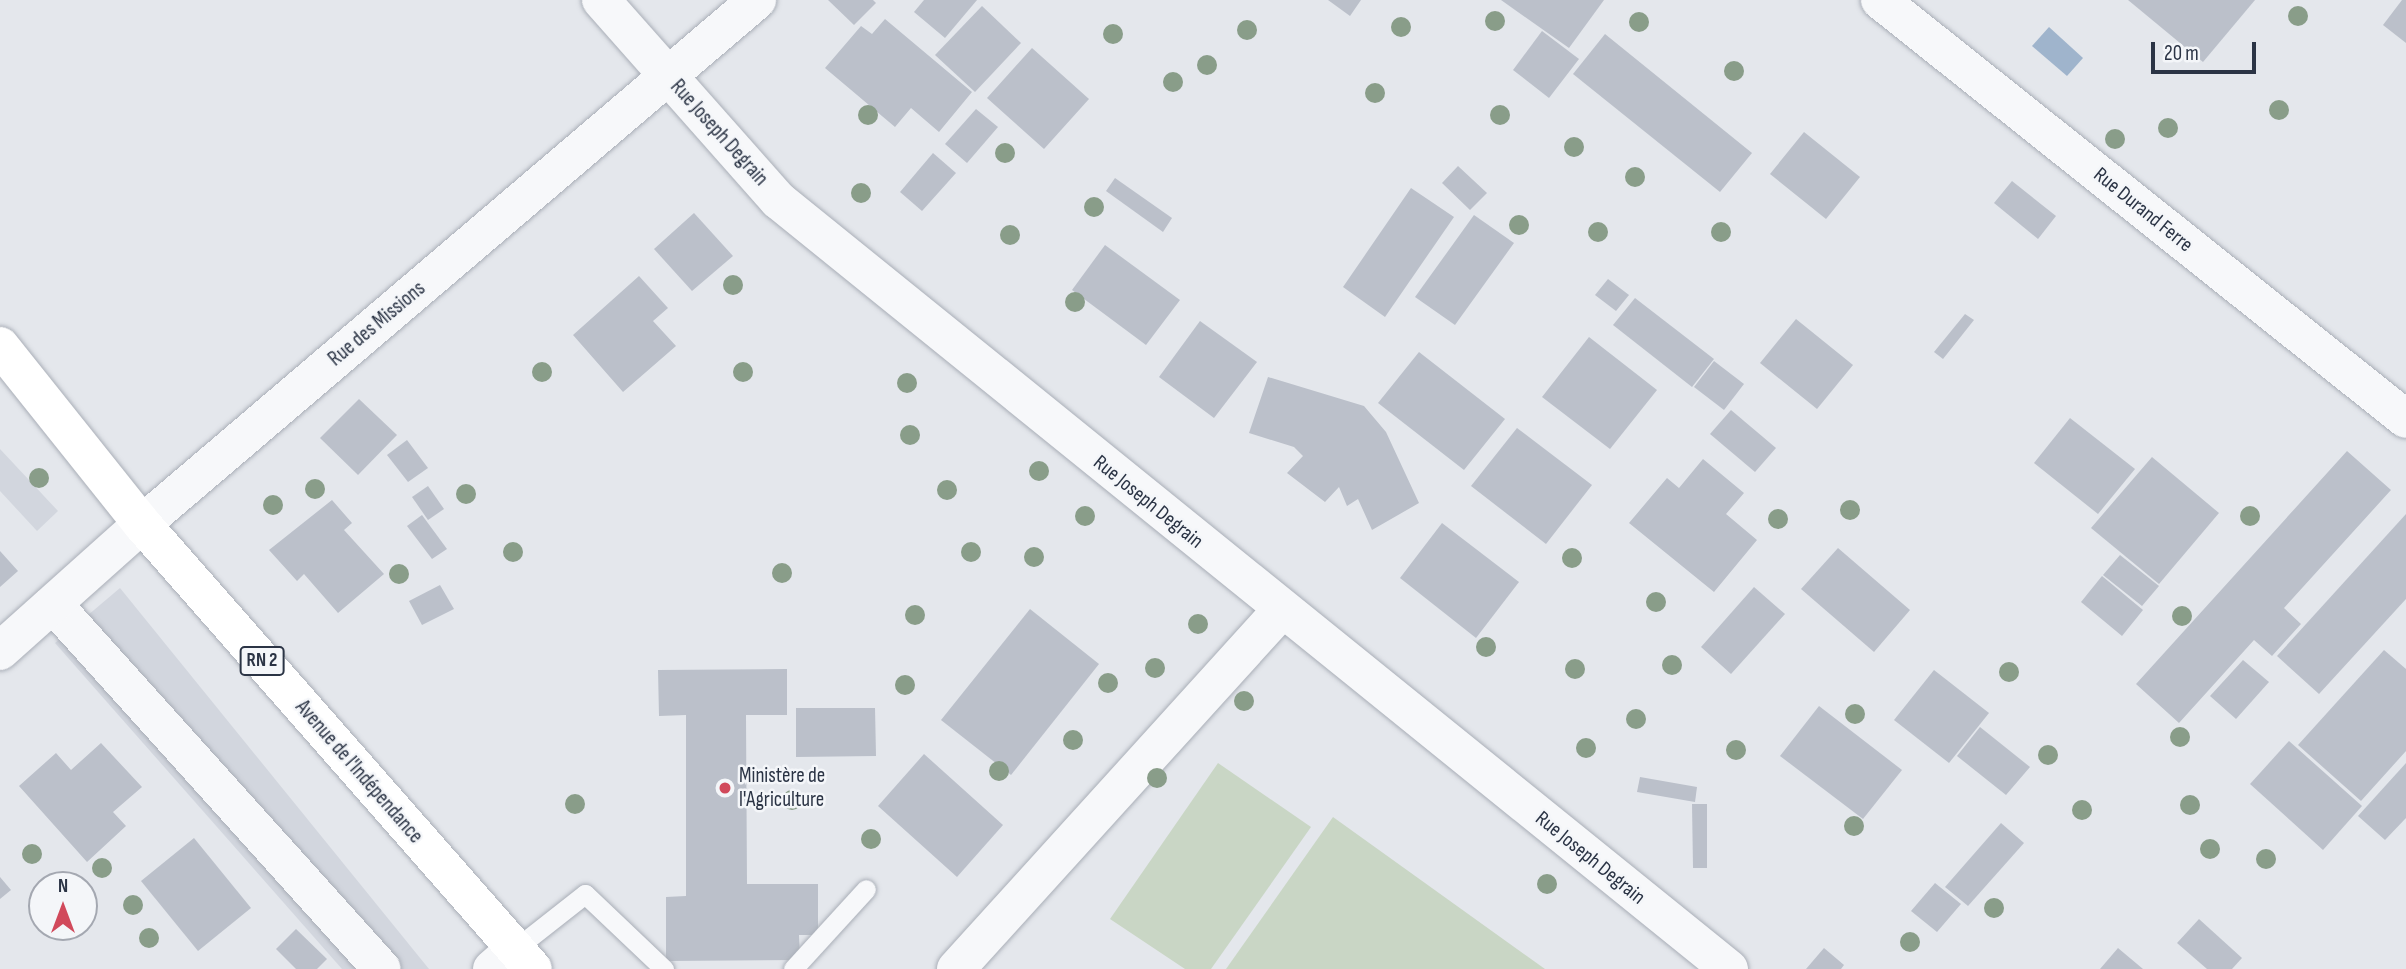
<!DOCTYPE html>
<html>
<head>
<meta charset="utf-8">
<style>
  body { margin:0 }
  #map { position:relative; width:2406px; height:969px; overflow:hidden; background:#e4e7ec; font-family:"Sofia Sans Condensed",sans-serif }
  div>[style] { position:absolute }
  .built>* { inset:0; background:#d2d6de }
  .green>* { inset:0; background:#c9d6c5 }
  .water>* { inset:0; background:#9fb4cc }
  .building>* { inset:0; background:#bbc0ca }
  .roads { filter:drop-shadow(0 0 2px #a9aeb7) drop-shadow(0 0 2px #a9aeb7) }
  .lane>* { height:19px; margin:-9.5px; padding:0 9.5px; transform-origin:9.5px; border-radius:9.5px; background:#f7f8fa }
  .street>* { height:38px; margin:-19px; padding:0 19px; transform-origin:19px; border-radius:19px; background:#f7f8fa }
  .primary>* { height:38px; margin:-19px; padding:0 19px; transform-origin:19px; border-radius:19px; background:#fff }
  .trees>* { width:20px; height:20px; margin:-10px; border-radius:50%; background:#899d89 }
  .dots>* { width:19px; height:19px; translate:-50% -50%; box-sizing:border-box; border:4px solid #f4f6f9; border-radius:50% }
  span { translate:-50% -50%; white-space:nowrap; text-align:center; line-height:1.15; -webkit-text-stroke:5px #f4f6f9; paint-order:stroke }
  .shield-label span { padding:2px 5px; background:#f4f6f9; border:2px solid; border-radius:5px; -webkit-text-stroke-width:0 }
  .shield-label { font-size:19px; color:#2b3445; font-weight:700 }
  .street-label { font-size:21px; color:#2b3445 }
  .poi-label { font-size:21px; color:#2b3445 }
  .left { translate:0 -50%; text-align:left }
  .north { position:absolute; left:28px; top:871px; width:70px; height:70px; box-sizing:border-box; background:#f4f6f9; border:2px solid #a4a8b1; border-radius:50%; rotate:0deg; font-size:19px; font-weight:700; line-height:28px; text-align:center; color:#2b3445 }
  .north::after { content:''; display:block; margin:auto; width:24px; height:32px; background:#d1495b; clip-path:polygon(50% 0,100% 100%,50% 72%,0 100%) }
  .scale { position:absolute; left:2151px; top:42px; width:105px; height:32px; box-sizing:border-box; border:4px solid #2b3445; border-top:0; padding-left:9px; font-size:21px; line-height:24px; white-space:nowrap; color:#2b3445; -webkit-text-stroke:5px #f4f6f9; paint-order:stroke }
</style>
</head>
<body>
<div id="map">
  <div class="built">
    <div style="clip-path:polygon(0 449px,58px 511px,37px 531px,0 491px)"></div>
    <div style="clip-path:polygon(120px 588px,429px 969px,342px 969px,55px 643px)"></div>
  </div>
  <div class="green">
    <div style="clip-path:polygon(1218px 763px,1311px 827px,1211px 969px,1185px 969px,1110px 919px)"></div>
    <div style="clip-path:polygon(1333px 817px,1545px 969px,1226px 969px)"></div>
  </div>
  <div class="water">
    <div style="clip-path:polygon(2049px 27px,2083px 58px,2067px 76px,2032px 46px)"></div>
  </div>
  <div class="building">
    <div style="clip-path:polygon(828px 0,873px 0,876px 3px,854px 25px)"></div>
    <div style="clip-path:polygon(924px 0,977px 0,945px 38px,914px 12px)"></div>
    <div style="clip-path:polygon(1328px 0,1361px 0,1350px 16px)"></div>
    <div style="clip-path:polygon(1501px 0,1604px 0,1569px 48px)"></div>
    <div style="clip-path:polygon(2128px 0,2255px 0,2203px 62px)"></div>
    <div style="clip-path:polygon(2402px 0,2406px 0,2406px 43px,2383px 25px)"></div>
    <div style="clip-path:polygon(982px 6px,1021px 43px,975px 92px,935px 55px)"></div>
    <div style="clip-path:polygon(885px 19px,972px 92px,939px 132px,911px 108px,895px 127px,825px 68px,861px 26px,872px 34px)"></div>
    <div style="clip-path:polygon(1542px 31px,1579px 59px,1549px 98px,1513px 70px)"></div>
    <div style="clip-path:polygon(1605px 34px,1752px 153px,1720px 192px,1573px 74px)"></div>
    <div style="clip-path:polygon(1032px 48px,1089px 99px,1044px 149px,987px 98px)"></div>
    <div style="clip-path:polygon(976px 109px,998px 127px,967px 163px,945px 144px)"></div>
    <div style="clip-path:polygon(1804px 132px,1860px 177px,1826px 219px,1770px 174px)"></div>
    <div style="clip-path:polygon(933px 153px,956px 173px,922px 211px,900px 192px)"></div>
    <div style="clip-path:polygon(1458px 166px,1487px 193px,1470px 210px,1442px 183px)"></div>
    <div style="clip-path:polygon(1115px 178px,1172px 218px,1163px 232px,1106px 191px)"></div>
    <div style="clip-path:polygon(2012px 181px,2056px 216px,2038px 239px,1994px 203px)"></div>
    <div style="clip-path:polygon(1411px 188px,1454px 217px,1385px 317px,1343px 287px)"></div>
    <div style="clip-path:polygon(694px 213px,733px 256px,692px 291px,654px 249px)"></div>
    <div style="clip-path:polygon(1474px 215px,1514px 243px,1455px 325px,1415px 297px)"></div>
    <div style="clip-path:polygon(1105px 245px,1180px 300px,1146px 345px,1072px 290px)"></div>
    <div style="clip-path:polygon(639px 276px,668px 308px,653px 321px,676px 346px,623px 392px,573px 335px)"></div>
    <div style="clip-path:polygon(1608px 279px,1629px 295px,1616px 311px,1595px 295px)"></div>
    <div style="clip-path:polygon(1635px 298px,1714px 359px,1692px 387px,1613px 325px)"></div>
    <div style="clip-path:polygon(1965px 314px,1974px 320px,1943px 359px,1934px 352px)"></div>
    <div style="clip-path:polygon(1796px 319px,1853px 365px,1817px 409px,1760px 363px)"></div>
    <div style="clip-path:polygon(1200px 321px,1257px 362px,1214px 418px,1159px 377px)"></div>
    <div style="clip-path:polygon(1589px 337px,1657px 390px,1610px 449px,1542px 397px)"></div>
    <div style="clip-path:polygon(1419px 352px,1505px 419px,1464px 470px,1378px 403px)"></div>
    <div style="clip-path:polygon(1714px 361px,1744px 384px,1724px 410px,1694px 387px)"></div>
    <div style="clip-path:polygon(1268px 377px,1364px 406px,1386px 432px,1419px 503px,1372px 530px,1358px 499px,1347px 506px,1339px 487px,1325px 502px,1287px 473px,1303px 456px,1294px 447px,1249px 433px)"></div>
    <div style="clip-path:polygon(359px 399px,397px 435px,358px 475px,320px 438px)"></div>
    <div style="clip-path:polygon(1731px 410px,1776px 448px,1755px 472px,1710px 434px)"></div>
    <div style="clip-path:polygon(2070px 418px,2135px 469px,2098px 514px,2034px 463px)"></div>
    <div style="clip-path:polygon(1517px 428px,1592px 485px,1546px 544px,1471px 486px)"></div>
    <div style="clip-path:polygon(407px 440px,428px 468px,408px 482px,387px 455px)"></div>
    <div style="clip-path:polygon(2347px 451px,2391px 490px,2284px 608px,2301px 624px,2272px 656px,2254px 640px,2179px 723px,2136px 684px)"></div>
    <div style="clip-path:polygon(2152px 457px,2219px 513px,2159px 584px,2091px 528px)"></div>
    <div style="clip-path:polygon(1703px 459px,1744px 493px,1726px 514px,1757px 540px,1714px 592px,1629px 523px,1667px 478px,1679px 488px)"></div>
    <div style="clip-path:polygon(428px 486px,444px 509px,428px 520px,412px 497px)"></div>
    <div style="clip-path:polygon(332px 500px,352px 523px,344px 530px,384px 574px,338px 613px,304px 574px,297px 581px,269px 550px)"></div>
    <div style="clip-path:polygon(2406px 514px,2406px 599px,2319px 694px,2277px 656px)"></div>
    <div style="clip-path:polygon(422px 515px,447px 549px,432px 559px,407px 526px)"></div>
    <div style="clip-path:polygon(1442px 523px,1519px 582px,1476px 638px,1400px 578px)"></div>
    <div style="clip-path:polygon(1838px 548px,1910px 610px,1874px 652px,1801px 589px)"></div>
    <div style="clip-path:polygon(0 551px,18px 571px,0 587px)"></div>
    <div style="clip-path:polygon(2120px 555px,2159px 586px,2142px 606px,2103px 575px)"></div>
    <div style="clip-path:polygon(2102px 576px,2143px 610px,2122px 636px,2081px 602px)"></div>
    <div style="clip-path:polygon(440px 585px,454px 609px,422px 625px,409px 601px)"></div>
    <div style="clip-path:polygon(1754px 587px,1785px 614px,1731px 674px,1701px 647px)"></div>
    <div style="clip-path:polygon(1030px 609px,1099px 664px,1011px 775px,941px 720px)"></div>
    <div style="clip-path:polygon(2384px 650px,2406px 669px,2406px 751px,2361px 801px,2298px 745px)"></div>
    <div style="clip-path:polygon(2243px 660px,2269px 682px,2236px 719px,2210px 696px)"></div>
    <div style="clip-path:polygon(787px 669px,787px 715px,746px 715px,747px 884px,818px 884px,818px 935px,799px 935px,800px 960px,666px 961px,666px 897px,686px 896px,686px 715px,659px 716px,658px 670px)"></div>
    <div style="clip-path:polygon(1934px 670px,1989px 713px,1949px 763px,1894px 720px)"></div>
    <div style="clip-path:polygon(1819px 706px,1902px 770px,1863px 819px,1780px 756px)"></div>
    <div style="clip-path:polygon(796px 708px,875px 708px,876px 756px,796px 757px)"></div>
    <div style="clip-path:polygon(1980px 727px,2030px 767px,2006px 795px,1957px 756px)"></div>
    <div style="clip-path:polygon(2289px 741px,2362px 806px,2323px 850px,2250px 784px)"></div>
    <div style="clip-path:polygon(101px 743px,142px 787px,113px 812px,126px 826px,87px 862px,19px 786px,56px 753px,71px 770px)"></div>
    <div style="clip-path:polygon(924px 754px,1003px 825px,957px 877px,878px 806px)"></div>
    <div style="clip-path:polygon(2406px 763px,2406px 818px,2385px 840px,2358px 816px)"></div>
    <div style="clip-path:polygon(1640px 777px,1697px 787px,1695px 802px,1637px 792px)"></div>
    <div style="clip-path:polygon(1692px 804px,1707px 804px,1707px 868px,1693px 868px)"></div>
    <div style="clip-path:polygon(2001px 823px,2024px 843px,1968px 906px,1945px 887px)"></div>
    <div style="clip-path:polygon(194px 838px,251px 908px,198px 951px,141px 881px)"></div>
    <div style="clip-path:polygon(0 877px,11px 890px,0 899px)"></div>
    <div style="clip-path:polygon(1935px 883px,1961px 904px,1937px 932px,1911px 911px)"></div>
    <div style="clip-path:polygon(2199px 919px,2242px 958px,2232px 969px,2207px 969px,2177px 943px)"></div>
    <div style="clip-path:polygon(296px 929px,327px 959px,317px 969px,296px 969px,276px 949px)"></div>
    <div style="clip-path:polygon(1824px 948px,1844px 965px,1841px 969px,1806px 969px)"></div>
    <div style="clip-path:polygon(2118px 948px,2143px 969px,2100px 969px)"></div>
  </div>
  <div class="roads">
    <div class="lane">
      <div style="left:515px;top:949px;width:89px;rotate:-38.2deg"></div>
      <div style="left:585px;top:894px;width:109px;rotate:43.5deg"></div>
      <div style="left:793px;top:969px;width:108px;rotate:-47.6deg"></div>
    </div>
    <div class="street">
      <div style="left:601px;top:0;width:267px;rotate:48.5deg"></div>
      <div style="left:778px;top:200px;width:1223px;rotate:38.96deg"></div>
      <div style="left:1880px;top:0;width:672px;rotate:38.54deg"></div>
      <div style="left:53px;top:604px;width:491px;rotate:48deg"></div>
      <div style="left:0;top:651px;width:191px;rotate:-41.8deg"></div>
      <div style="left:142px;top:524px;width:808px;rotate:-40.43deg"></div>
      <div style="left:492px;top:969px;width:30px;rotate:-41deg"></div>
      <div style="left:956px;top:969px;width:484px;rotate:-47.8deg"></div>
    </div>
    <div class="primary">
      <div style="left:0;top:346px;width:228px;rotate:51.4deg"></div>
      <div style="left:142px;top:524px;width:592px;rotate:48.7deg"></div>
    </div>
  </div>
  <div class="trees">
    <div style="left:2298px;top:16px"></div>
    <div style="left:1495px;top:21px"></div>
    <div style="left:1639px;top:22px"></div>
    <div style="left:1401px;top:27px"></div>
    <div style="left:1247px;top:30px"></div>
    <div style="left:1113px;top:34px"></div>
    <div style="left:1207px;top:65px"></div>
    <div style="left:1734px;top:71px"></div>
    <div style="left:1173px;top:82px"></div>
    <div style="left:1375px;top:93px"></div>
    <div style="left:2279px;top:110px"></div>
    <div style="left:868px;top:115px"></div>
    <div style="left:1500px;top:115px"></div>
    <div style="left:2168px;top:128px"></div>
    <div style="left:2115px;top:139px"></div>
    <div style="left:1574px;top:147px"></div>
    <div style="left:1005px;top:153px"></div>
    <div style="left:1635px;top:177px"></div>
    <div style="left:861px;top:193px"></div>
    <div style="left:1094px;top:207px"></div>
    <div style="left:1519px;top:225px"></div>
    <div style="left:1598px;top:232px"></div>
    <div style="left:1721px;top:232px"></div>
    <div style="left:1010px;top:235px"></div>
    <div style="left:733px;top:285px"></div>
    <div style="left:1075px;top:302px"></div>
    <div style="left:542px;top:372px"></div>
    <div style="left:743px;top:372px"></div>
    <div style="left:907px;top:383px"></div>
    <div style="left:910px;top:435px"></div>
    <div style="left:1039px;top:471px"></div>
    <div style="left:39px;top:478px"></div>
    <div style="left:315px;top:489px"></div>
    <div style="left:947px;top:490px"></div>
    <div style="left:466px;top:494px"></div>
    <div style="left:273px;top:505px"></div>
    <div style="left:1850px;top:510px"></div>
    <div style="left:1085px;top:516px"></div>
    <div style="left:2250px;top:516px"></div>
    <div style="left:1778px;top:519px"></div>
    <div style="left:513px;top:552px"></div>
    <div style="left:971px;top:552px"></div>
    <div style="left:1034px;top:557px"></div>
    <div style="left:1572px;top:558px"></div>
    <div style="left:782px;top:573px"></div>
    <div style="left:399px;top:574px"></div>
    <div style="left:1656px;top:602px"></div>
    <div style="left:915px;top:615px"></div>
    <div style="left:2182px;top:616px"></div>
    <div style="left:1198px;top:624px"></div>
    <div style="left:1486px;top:647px"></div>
    <div style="left:1672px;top:665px"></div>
    <div style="left:1155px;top:668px"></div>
    <div style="left:1575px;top:669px"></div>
    <div style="left:2009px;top:672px"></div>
    <div style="left:1108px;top:683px"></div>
    <div style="left:905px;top:685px"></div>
    <div style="left:1244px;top:701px"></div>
    <div style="left:1855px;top:714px"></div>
    <div style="left:1636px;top:719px"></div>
    <div style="left:2180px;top:737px"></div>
    <div style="left:1073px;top:740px"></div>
    <div style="left:1586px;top:748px"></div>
    <div style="left:1736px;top:750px"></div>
    <div style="left:2048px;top:755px"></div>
    <div style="left:999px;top:771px"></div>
    <div style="left:1157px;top:778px"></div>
    <div style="left:792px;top:800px"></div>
    <div style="left:575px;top:804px"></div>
    <div style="left:2190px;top:805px"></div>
    <div style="left:2082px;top:810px"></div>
    <div style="left:1854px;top:826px"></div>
    <div style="left:871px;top:839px"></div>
    <div style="left:2210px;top:849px"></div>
    <div style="left:32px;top:854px"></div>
    <div style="left:2266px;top:859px"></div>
    <div style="left:102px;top:868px"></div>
    <div style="left:1547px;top:884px"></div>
    <div style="left:133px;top:905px"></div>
    <div style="left:1994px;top:908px"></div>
    <div style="left:149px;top:938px"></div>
    <div style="left:1910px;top:942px"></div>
  </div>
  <div class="dots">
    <div style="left:725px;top:788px;background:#d1495b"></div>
  </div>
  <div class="shield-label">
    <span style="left:262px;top:661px">RN 2</span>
  </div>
  <div class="street-label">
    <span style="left:719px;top:133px;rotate:48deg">Rue Joseph Degrain</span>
    <span style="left:2143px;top:210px;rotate:39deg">Rue Durand Ferre</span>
    <span style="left:377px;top:324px;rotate:-40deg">Rue des Missions</span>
    <span style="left:1148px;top:502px;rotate:39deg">Rue Joseph Degrain</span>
    <span style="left:359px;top:772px;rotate:49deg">Avenue de l'Indépendance</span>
    <span style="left:1590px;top:858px;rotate:39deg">Rue Joseph Degrain</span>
  </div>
  <div class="poi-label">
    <span class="left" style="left:739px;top:788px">Ministère de<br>l'Agriculture</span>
  </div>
  <div class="north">N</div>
  <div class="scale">20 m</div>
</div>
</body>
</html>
